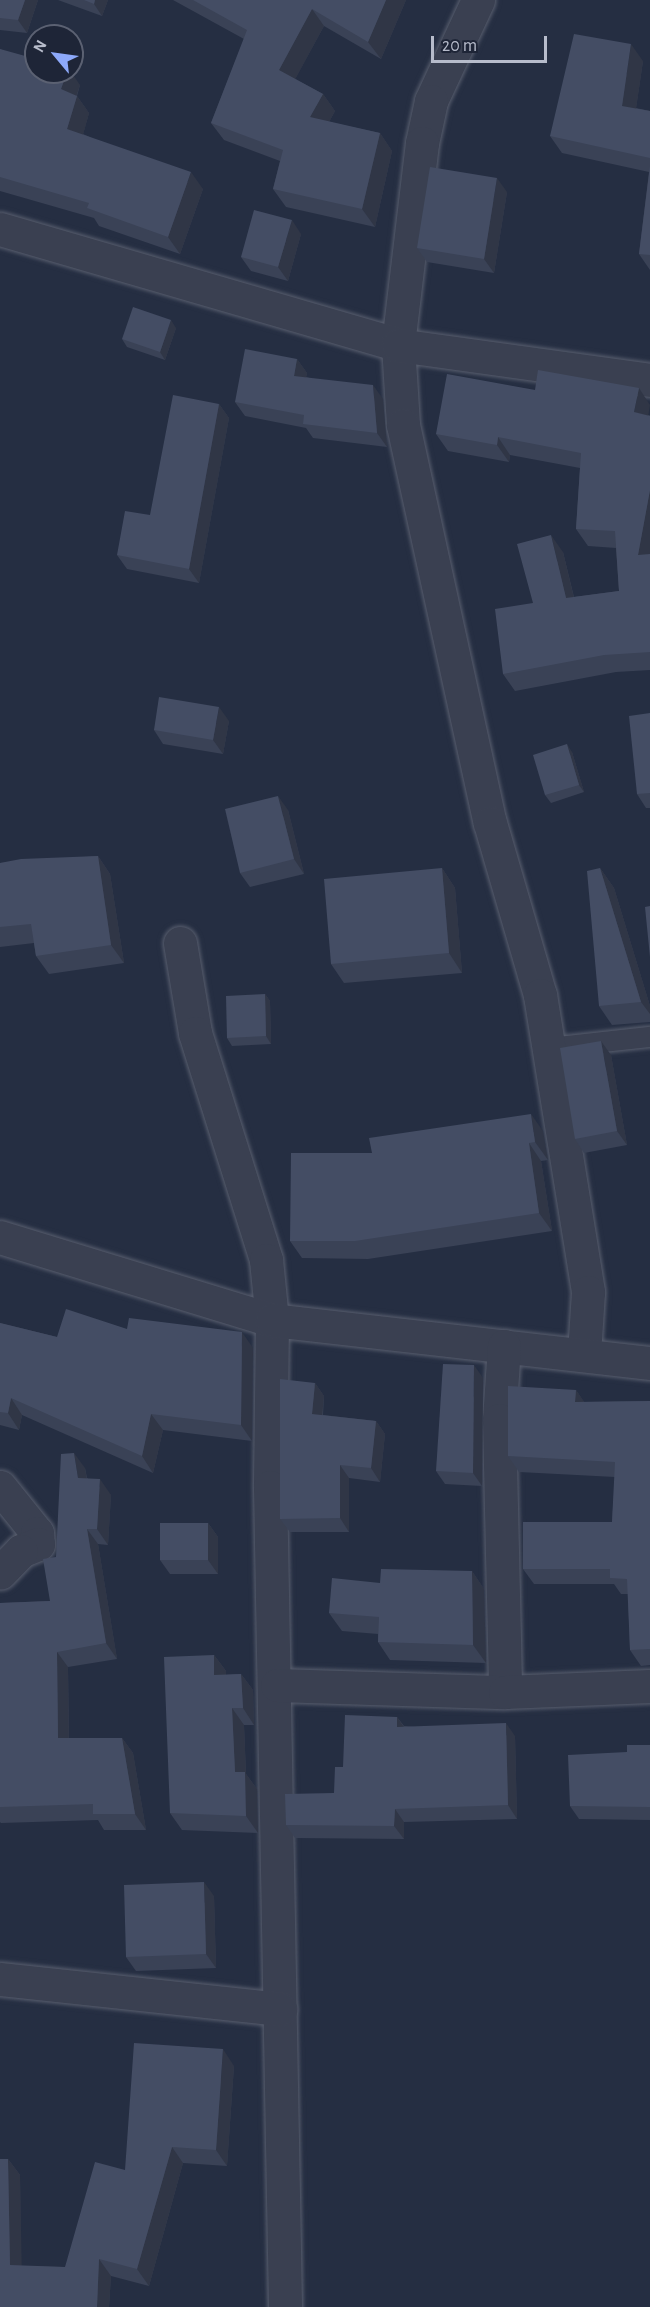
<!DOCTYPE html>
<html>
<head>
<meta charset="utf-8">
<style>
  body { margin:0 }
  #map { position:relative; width:650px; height:2307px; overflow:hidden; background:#252e42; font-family:"Alegreya Sans",sans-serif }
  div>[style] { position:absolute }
  .roads { filter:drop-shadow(0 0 2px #585e6e) drop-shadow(0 0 2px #585e6e) }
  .service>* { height:20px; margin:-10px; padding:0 10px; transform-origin:10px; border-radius:10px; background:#3a4051 }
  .minor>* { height:33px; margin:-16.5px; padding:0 16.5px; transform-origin:16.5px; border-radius:16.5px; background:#3a4051 }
  .wall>* { inset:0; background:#3a4256 }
  .shaded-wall>* { inset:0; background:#303646 }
  .building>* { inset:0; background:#444d64 }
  span { translate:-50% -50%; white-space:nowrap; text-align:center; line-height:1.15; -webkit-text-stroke:4.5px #1e2537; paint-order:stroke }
  .north { position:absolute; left:24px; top:24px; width:60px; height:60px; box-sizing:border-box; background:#1e2537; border:2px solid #5b6172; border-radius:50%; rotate:299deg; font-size:16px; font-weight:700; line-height:24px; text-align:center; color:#b7bccb }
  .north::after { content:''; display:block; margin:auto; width:21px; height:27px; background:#8da9fa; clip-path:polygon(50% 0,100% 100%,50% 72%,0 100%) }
  .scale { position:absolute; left:431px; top:36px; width:116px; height:27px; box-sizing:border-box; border:3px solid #b7bccb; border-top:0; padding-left:8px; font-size:18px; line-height:21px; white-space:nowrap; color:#b7bccb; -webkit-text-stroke:4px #1e2537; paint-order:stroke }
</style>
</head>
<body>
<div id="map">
  <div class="roads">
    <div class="service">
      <div style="left:548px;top:1048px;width:103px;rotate:-6.2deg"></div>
    </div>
    <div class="minor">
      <div style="left:478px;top:0;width:111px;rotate:115deg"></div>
      <div style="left:431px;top:101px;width:43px;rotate:102.1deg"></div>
      <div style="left:422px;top:143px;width:203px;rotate:96.8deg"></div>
      <div style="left:398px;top:345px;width:80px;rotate:86.4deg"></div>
      <div style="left:403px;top:425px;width:407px;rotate:77.7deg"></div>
      <div style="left:490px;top:823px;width:179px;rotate:73.8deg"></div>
      <div style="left:540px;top:995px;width:301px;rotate:80.8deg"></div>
      <div style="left:588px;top:1292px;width:62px;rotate:93.7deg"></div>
      <div style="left:0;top:229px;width:415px;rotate:16.2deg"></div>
      <div style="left:398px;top:345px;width:254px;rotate:7.9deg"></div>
      <div style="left:180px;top:943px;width:91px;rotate:80.5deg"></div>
      <div style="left:195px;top:1033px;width:238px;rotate:72.6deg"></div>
      <div style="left:266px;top:1260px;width:60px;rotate:84.3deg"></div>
      <div style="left:272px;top:1320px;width:167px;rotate:90.7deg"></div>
      <div style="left:270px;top:1487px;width:820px;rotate:88.95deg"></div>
      <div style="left:0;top:1237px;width:284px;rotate:17deg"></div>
      <div style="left:272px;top:1320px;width:380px;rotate:6.5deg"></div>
      <div style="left:504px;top:1346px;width:74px;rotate:93.9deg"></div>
      <div style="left:499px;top:1420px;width:272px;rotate:88.7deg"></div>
      <div style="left:0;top:1487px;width:59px;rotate:51.2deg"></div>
      <div style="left:37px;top:1533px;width:11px;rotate:85deg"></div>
      <div style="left:38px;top:1544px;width:18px;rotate:158deg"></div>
      <div style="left:21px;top:1551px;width:30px;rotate:134deg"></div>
      <div style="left:277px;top:1685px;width:228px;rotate:1.8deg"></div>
      <div style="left:505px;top:1692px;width:145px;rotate:-2.4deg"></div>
      <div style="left:0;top:1979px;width:282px;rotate:6.1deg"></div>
    </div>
  </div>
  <div class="wall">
    <div style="clip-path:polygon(0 0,38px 0,27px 33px,0 30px)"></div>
    <div style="clip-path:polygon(58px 0,108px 0,102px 16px)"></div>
    <div style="clip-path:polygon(173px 0,406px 0,381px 59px,324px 26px,295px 79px,323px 94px,335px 111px,329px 122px,380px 133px,392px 151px,375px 227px,286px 207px,273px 189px,280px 161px,224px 140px,211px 123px,244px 39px)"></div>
    <div style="clip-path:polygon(0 49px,80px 85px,77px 96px,89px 113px,83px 134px,203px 189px,180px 254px,99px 226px,94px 218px,0 191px)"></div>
    <div style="clip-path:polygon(643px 61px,636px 108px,650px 111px,650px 270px,639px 254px,649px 172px,562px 153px,550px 136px)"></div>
    <div style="clip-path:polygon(507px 192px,494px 273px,427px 262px,417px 248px)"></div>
    <div style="clip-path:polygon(301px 234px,288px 281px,251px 271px,241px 257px)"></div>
    <div style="clip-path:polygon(176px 328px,165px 360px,127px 347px,122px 339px)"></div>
    <div style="clip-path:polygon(297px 359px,307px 373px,306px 377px,383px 399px,387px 447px,313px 438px,306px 428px,245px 416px,235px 402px)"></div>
    <div style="clip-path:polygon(219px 404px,229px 418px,199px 583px,127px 569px,117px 555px,150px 515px)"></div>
    <div style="clip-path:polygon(649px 415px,650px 416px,650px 670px,616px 672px,515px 691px,503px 674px,533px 603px,563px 552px,574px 597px,619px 591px,616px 548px,588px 546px,576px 529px,580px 468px,510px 455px,509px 462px,448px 451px,436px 434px)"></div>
    <div style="clip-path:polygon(650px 713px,650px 808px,646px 808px,637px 794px)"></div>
    <div style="clip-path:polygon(229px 721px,223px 754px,163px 744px,154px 730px)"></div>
    <div style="clip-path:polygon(572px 752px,584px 792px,551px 803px,545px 795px)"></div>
    <div style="clip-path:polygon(288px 810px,304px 874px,250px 887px,240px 873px)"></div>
    <div style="clip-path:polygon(98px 856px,110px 874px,124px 963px,49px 974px,36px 956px,34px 943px,0 947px,0 863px)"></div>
    <div style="clip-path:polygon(442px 868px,455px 888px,462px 973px,344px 983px,331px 964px)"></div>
    <div style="clip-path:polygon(600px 868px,614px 888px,650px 1006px,650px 1022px,612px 1025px,599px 1006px)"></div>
    <div style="clip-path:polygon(265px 994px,270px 1001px,271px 1044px,232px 1046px,227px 1038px)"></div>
    <div style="clip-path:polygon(611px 1055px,627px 1145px,584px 1153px,575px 1139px)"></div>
    <div style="clip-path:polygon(543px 1131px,548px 1160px,541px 1161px,552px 1231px,368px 1259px,302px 1258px,290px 1241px,372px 1153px)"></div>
    <div style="clip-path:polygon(0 1323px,57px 1337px,127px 1329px,253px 1348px,252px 1441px,163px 1430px,153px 1473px,22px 1415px,19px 1430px,0 1425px)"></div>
    <div style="clip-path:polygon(483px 1378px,482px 1486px,445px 1484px,436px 1471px)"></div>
    <div style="clip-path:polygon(315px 1383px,324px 1396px,323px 1415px,376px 1421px,385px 1434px,380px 1482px,349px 1478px,349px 1532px,290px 1532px,280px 1519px)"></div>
    <div style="clip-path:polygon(576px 1390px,584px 1402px,650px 1401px,650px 1665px,641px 1666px,630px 1650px,628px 1594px,621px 1594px,614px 1584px,534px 1584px,523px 1569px,612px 1522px,615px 1477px,519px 1472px,508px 1456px)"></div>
    <div style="clip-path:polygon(85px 1468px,87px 1478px,111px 1495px,108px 1545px,98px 1544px,117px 1659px,68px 1667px,69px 1738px,122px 1738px,133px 1753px,146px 1830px,104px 1830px,98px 1820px,1px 1823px,0 1822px,0 1603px,50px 1601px,56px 1557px)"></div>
    <div style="clip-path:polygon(208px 1523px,218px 1537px,218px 1574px,170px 1574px,160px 1560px)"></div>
    <div style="clip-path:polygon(472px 1571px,484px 1589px,486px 1663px,390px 1660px,378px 1642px,378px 1634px,342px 1631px,329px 1613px)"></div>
    <div style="clip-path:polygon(214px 1655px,226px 1671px,226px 1675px,241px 1674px,253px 1690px,254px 1725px,244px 1725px,246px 1774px,257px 1789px,258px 1833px,182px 1830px,170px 1813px)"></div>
    <div style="clip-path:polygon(397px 1717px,404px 1726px,515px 1736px,517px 1819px,404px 1822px,404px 1839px,295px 1838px,286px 1825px,334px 1793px,343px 1767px)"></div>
    <div style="clip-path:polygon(650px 1745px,650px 1820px,579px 1819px,570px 1806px,627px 1752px)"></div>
    <div style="clip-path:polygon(214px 1896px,216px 1968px,136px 1971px,126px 1957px)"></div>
    <div style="clip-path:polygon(234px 2066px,227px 2166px,183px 2163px,149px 2286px,111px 2276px,109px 2307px,0 2307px,8px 2159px,20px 2175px,21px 2266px,65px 2267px,125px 2170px)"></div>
  </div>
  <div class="shaded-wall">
    <div style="clip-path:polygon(25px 0,38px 0,27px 33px,18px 20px)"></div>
    <div style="clip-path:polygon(95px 0,108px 0,102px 16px,94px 4px)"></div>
    <div style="clip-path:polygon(386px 0,406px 0,381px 59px,368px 42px)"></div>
    <div style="clip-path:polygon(312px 9px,324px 26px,291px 87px,279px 70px)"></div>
    <div style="clip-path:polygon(631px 44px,643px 61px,634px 123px,622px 106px)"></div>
    <div style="clip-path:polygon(67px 72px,71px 72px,80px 85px,73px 106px,61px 89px)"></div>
    <div style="clip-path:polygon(323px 94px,335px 111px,322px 135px,310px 117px)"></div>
    <div style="clip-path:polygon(77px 96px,89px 113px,80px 146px,67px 129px)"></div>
    <div style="clip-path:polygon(380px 133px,392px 151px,375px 227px,362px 209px)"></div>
    <div style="clip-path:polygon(191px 172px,203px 189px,180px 254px,168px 237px)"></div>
    <div style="clip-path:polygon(497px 178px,507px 192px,494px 273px,484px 259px)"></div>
    <div style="clip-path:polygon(292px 220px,301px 234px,288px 281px,278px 267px)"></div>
    <div style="clip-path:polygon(171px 320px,176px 328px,165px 360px,160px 352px)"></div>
    <div style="clip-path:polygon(297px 359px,307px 373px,304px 390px,294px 376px)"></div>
    <div style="clip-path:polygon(373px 385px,383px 399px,387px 447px,377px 433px)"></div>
    <div style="clip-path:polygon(639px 388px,650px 405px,646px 429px,634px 412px)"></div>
    <div style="clip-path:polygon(219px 404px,229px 418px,199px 583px,189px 569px)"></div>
    <div style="clip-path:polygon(498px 437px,510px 455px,509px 462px,497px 445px)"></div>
    <div style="clip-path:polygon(650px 490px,650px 571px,638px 555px)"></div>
    <div style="clip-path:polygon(551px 535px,563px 552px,578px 615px,566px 598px)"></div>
    <div style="clip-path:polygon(219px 707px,229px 721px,223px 754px,213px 740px)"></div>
    <div style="clip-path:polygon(567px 744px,572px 752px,584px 792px,579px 785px)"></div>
    <div style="clip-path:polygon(278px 796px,288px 810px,304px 874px,294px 859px)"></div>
    <div style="clip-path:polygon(98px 856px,110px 874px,124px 963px,111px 945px)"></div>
    <div style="clip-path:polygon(442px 868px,455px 888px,462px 973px,449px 953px)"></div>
    <div style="clip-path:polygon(600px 868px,614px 888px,650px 1006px,650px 1014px,641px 1002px)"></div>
    <div style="clip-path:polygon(265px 994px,270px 1001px,271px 1044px,266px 1036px)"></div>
    <div style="clip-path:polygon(601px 1041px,611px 1055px,627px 1145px,617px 1131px)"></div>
    <div style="clip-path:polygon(531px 1114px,543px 1131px,548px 1160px,535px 1142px)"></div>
    <div style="clip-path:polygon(529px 1143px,541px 1161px,552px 1231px,539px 1213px)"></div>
    <div style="clip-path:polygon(242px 1332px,253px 1348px,252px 1441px,241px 1425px)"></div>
    <div style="clip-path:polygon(474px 1365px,483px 1378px,482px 1486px,473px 1473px)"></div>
    <div style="clip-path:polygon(315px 1383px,324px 1396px,321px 1427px,312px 1414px)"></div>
    <div style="clip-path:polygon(576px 1390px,587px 1406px,575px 1402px)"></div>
    <div style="clip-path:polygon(11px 1398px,22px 1415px,19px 1430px,8px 1413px)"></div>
    <div style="clip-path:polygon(151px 1414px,163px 1430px,153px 1473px,142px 1456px)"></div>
    <div style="clip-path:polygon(376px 1421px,385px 1434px,380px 1482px,371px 1468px)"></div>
    <div style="clip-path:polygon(74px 1453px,85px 1468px,89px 1493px,78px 1478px)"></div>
    <div style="clip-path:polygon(340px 1465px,349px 1478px,349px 1532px,340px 1518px)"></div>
    <div style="clip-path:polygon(100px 1479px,111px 1495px,108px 1545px,97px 1529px)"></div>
    <div style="clip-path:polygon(208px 1523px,218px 1537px,218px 1574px,208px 1560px)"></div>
    <div style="clip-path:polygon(87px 1529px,98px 1544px,117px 1659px,106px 1643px)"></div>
    <div style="clip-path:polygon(472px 1571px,484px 1589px,486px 1663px,473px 1645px)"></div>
    <div style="clip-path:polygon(57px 1652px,68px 1667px,69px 1753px,58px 1738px)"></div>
    <div style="clip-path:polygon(214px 1655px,226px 1671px,226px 1692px,214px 1675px)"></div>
    <div style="clip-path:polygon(241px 1674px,253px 1690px,254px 1725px,243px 1708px)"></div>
    <div style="clip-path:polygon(232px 1708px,244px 1725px,246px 1774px,257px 1789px,258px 1833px,246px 1816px,235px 1772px)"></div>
    <div style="clip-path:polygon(397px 1717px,406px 1730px,397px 1727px)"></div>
    <div style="clip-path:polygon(506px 1723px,515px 1736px,517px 1819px,508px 1805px)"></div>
    <div style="clip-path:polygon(122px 1738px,133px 1753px,146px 1830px,135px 1814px)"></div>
    <div style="clip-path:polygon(395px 1809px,404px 1822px,404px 1839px,394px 1826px)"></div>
    <div style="clip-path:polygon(204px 1882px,214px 1896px,216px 1968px,206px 1954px)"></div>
    <div style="clip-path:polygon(223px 2049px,234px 2066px,227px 2166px,216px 2150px)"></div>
    <div style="clip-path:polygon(172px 2147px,183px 2163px,149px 2286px,137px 2269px)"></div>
    <div style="clip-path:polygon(8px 2159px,20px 2175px,22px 2282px,10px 2265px)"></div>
    <div style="clip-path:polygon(99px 2259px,111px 2276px,109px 2307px,97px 2307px)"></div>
  </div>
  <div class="building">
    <div style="clip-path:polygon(0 0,25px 0,18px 20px,0 18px)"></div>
    <div style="clip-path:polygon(84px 0,95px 0,94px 4px)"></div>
    <div style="clip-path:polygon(193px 0,386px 0,368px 42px,312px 9px,279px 70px,323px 94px,310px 117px,380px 133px,362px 209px,273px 189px,283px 150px,211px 123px,247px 30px)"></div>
    <div style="clip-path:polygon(574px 34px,631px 44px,622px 106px,650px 111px,650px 158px,550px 136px)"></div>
    <div style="clip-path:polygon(0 49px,36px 59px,36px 72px,67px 72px,61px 89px,77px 96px,67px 129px,191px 172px,168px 237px,87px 208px,89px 203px,0 177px)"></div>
    <div style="clip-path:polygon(650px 166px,650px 255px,639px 254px)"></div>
    <div style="clip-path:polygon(430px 167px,497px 178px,484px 259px,417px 248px)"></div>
    <div style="clip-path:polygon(254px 210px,292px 220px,278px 267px,241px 257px)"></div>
    <div style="clip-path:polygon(133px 307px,171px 320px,160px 352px,122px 339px)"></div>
    <div style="clip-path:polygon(245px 349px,297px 359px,294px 376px,373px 385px,377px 433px,303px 424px,304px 415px,235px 402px)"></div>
    <div style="clip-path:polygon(538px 370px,639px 388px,634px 412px,650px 416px,650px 490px,638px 555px,650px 554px,650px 652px,604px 655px,503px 674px,495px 609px,533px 603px,517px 544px,551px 535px,566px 598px,619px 591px,615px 531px,576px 529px,581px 453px,498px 437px,497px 445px,436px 434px,447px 374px,535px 390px)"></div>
    <div style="clip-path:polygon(173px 395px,219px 404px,189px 569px,117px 555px,125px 511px,150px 515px)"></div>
    <div style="clip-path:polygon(159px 697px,219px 707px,213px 740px,154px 730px)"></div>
    <div style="clip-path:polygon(650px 713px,650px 793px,637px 794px,629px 716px)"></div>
    <div style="clip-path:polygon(567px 744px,579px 785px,545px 795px,533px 755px)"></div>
    <div style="clip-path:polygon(278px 796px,294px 859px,240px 873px,225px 809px)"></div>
    <div style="clip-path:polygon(98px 856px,111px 945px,36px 956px,31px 924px,0 927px,0 863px,21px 859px)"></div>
    <div style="clip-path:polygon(442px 868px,449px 953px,331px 964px,324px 879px)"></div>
    <div style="clip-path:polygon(600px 868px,641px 1002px,599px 1006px,587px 871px)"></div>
    <div style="clip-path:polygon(650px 906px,650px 957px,645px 907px)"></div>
    <div style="clip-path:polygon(265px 994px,266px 1036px,227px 1038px,226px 996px)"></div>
    <div style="clip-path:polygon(601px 1041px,617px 1131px,575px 1139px,560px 1048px)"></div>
    <div style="clip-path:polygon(531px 1114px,535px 1142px,529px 1143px,539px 1213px,355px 1241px,290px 1241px,291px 1153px,372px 1153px,369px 1138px)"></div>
    <div style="clip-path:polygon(66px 1309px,127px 1329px,129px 1318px,242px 1332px,241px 1425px,151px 1414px,142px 1456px,11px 1398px,8px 1413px,0 1412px,0 1323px,57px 1337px)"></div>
    <div style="clip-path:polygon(443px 1364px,474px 1365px,473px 1473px,436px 1471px)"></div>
    <div style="clip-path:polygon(280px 1379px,315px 1383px,312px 1414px,376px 1421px,371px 1468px,340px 1465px,340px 1518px,280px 1519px)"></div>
    <div style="clip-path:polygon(508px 1386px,576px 1390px,575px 1402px,650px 1401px,650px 1649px,630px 1650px,627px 1579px,610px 1578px,610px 1569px,523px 1569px,523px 1522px,612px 1522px,615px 1462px,508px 1456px)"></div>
    <div style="clip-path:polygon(74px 1453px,78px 1478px,100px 1479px,97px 1529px,87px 1529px,106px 1643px,57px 1652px,58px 1738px,122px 1738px,135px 1814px,93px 1814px,93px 1804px,0 1807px,0 1603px,50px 1601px,43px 1559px,56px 1557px,61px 1454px)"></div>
    <div style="clip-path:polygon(160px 1523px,208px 1523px,208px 1560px,160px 1560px)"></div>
    <div style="clip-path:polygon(381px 1569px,472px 1571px,473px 1645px,378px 1642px,379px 1617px,329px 1613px,332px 1578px,380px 1583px)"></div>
    <div style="clip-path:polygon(214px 1655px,214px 1675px,241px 1674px,243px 1708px,232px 1708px,235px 1772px,245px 1772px,246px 1816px,170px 1813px,164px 1657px)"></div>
    <div style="clip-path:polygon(345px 1715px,397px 1717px,397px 1727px,506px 1723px,508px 1805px,395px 1809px,394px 1826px,286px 1825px,285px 1794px,334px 1793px,335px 1767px,343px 1767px)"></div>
    <div style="clip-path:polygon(627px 1745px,650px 1745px,650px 1807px,570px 1806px,568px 1755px,627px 1752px)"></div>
    <div style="clip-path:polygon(204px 1882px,206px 1954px,126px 1957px,124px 1885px)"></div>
    <div style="clip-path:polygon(134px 2043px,223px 2049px,216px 2150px,172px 2147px,137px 2269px,99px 2259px,97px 2307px,0 2307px,0 2159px,8px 2159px,10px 2265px,65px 2267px,95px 2162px,125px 2170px)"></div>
  </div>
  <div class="north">N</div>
  <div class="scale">20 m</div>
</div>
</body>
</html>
